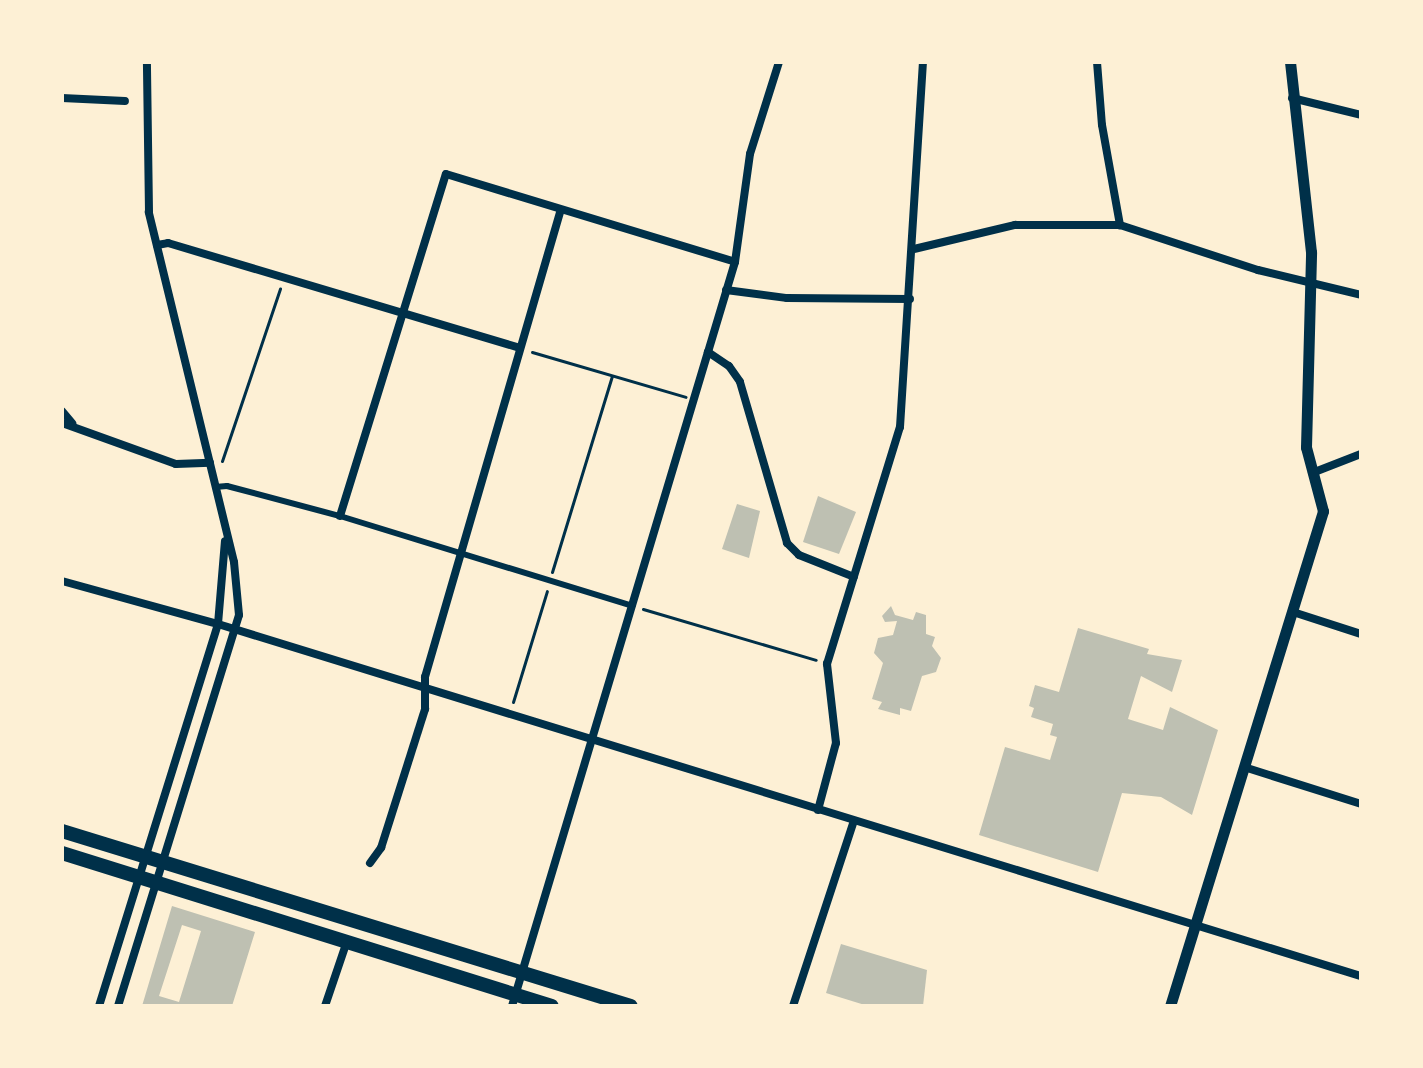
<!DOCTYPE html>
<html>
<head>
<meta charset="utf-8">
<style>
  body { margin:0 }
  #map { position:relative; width:1423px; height:1068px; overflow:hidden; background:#fdf0d5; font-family:"Zilla Slab",serif }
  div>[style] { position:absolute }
  .building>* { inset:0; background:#bec0b2 }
  .path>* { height:3px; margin:-1.5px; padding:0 1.5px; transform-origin:1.5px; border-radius:1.5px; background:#003049 }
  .pedestrian>* { height:6px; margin:-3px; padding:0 3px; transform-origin:3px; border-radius:3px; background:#003049 }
  .minor>* { height:8px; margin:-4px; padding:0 4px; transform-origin:4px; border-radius:4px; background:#003049 }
  .tertiary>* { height:11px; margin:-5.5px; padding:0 5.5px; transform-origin:5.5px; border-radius:5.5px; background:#003049 }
  .primary>* { height:14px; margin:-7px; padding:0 7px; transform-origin:7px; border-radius:7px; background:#003049 }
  span { translate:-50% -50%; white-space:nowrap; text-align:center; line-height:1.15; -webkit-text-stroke:8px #fdf0d5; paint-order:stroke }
  .frame { position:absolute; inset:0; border:64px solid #fdf0d5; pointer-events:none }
</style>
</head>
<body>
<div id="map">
  <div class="building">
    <div style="clip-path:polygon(818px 496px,856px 512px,839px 554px,803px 542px)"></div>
    <div style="clip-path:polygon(737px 504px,760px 511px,749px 558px,722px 549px)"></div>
    <div style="clip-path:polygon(891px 606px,895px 615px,913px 620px,916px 612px,926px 615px,926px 634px,935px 637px,932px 646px,941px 658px,936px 672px,922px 676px,911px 711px,900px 708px,900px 715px,878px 709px,882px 702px,872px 699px,883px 663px,874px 653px,878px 638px,893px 635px,897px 621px,885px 622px,882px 616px)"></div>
    <div style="clip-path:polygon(1078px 628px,1149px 649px,1147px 654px,1182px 660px,1172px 692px,1141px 676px,1128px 719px,1163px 730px,1170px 707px,1218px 730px,1192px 815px,1161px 797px,1122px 793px,1098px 872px,979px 835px,1005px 747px,1050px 760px,1057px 737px,1050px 735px,1053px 724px,1031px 717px,1034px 708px,1029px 706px,1035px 685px,1059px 692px)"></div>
    <div style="clip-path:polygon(evenodd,172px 906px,255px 932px,232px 1006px,142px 1006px,172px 906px,182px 925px,201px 931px,179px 1002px,159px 996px,182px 925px)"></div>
    <div style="clip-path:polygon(841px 944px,927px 970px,923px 1006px,868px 1006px,826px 993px)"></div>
  </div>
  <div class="path">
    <div style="left:532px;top:352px;width:160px;rotate:16.3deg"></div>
    <div style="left:222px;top:461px;width:182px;rotate:-71.4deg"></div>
    <div style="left:552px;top:572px;width:205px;rotate:-73deg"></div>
    <div style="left:643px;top:609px;width:180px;rotate:16.4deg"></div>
    <div style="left:513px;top:702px;width:116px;rotate:-73deg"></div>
  </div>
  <div class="pedestrian">
    <div style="left:215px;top:487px;width:12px;rotate:-5deg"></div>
    <div style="left:227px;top:486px;width:117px;rotate:14.9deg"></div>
    <div style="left:340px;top:516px;width:306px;rotate:17.1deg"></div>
  </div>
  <div class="minor">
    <div style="left:779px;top:62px;width:96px;rotate:107.5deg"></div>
    <div style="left:750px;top:154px;width:109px;rotate:97.9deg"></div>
    <div style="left:735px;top:262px;width:94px;rotate:106.7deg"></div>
    <div style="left:708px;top:352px;width:25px;rotate:34deg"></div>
    <div style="left:729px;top:366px;width:19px;rotate:55deg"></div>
    <div style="left:740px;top:382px;width:168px;rotate:73.7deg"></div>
    <div style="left:787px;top:543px;width:17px;rotate:45deg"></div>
    <div style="left:799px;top:555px;width:59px;rotate:21.8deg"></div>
    <div style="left:1097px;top:62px;width:63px;rotate:85.5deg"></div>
    <div style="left:1102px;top:125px;width:102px;rotate:79.8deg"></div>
    <div style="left:62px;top:98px;width:63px;rotate:2.7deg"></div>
    <div style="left:1292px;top:98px;width:71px;rotate:13.8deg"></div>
    <div style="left:157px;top:245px;width:11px;rotate:-10deg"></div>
    <div style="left:168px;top:243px;width:367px;rotate:16.6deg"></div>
    <div style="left:914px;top:249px;width:104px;rotate:-13.4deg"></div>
    <div style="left:1015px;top:225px;width:105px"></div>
    <div style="left:1120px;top:225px;width:145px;rotate:18.1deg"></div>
    <div style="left:1258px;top:270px;width:106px;rotate:13.6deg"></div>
    <div style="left:726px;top:290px;width:62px;rotate:7.5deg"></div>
    <div style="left:787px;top:298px;width:123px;rotate:0.5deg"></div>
    <div style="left:62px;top:411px;width:16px;rotate:50deg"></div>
    <div style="left:62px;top:423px;width:121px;rotate:19.8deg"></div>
    <div style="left:176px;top:464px;width:34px;rotate:-2deg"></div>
    <div style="left:1312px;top:473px;width:53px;rotate:-21.2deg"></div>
    <div style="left:340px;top:516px;width:358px;rotate:-72.8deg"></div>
    <div style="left:446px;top:174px;width:302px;rotate:16.9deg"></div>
    <div style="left:62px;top:581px;width:162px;rotate:15.4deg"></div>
    <div style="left:218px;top:624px;width:1196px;rotate:17.12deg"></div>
    <div style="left:1293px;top:612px;width:71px;rotate:17.9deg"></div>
    <div style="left:1244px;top:767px;width:123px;rotate:17.5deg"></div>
    <div style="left:818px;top:810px;width:69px;rotate:-75deg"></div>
    <div style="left:836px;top:743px;width:80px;rotate:-96.5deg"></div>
    <div style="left:827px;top:664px;width:248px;rotate:-72.9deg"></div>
    <div style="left:900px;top:427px;width:366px;rotate:-86.4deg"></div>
    <div style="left:370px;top:863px;width:19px;rotate:-54deg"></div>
    <div style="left:381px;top:848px;width:146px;rotate:-72.4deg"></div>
    <div style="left:425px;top:709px;width:32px;rotate:-90deg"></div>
    <div style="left:425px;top:677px;width:486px;rotate:-73.8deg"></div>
    <div style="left:99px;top:1006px;width:400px;rotate:-72.7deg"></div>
    <div style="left:218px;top:624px;width:83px;rotate:-85.2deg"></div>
    <div style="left:118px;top:1006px;width:409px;rotate:-72.8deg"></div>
    <div style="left:239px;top:615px;width:53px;rotate:-95.4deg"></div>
    <div style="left:234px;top:562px;width:360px;rotate:-103.7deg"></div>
    <div style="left:149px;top:212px;width:150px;rotate:-90.8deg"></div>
    <div style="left:325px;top:1006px;width:65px;rotate:-71.3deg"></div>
    <div style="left:512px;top:1006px;width:683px;rotate:-73.32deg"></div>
    <div style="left:793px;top:1006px;width:195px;rotate:-71.8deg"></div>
  </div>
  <div class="tertiary">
    <div style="left:1170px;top:1006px;width:518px;rotate:-72.82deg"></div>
    <div style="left:1323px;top:511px;width:66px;rotate:-104.9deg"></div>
    <div style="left:1306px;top:447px;width:195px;rotate:-88.5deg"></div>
    <div style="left:1311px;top:252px;width:191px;rotate:-96.3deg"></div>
  </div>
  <div class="primary">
    <div style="left:62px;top:831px;width:595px;rotate:17.1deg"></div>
    <div style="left:62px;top:853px;width:513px;rotate:17.34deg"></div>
  </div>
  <div class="frame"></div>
</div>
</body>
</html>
